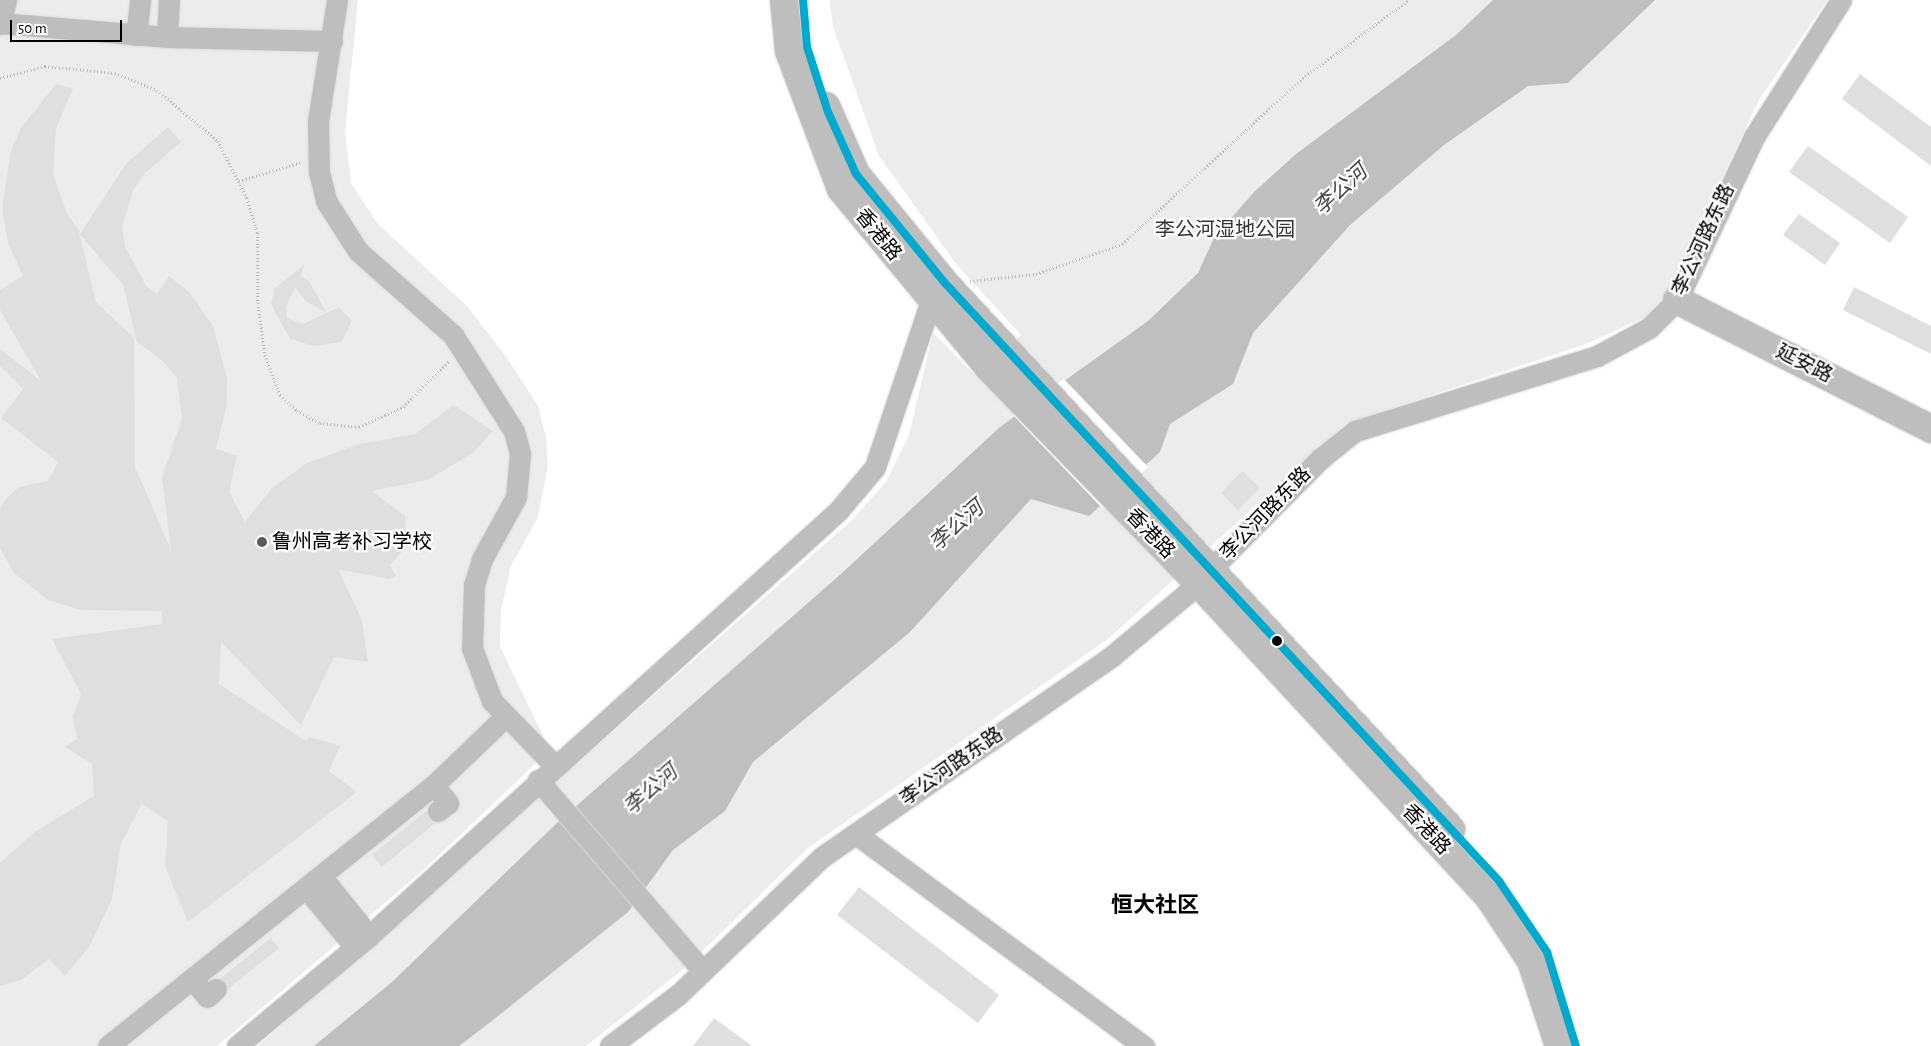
<!DOCTYPE html>
<html>
<head>
<meta charset="utf-8">
<style>
  body { margin:0 }
  #map { position:relative; width:1931px; height:1046px; overflow:hidden; background:#fff; font-family:"Alegreya Sans","Noto Sans SC",sans-serif }
  div>[style] { position:absolute }
  .green>* { inset:0; background:#ececec }
  .water>* { inset:0; background:#bfbfbf }
  .pier>* { inset:0; background:#fff }
  .building>* { inset:0; background:#dfdfdf }
  .path>* { height:2.5px; margin-top:-1.25px; transform-origin:0; background:repeating-linear-gradient(90deg,#b9b9b9 0 1px,transparent 0 3.5px) }
  .roads { filter:drop-shadow(0 0 1px #dbdbdb) drop-shadow(0 0 1px #dbdbdb) }
  .minor>* { height:21px; margin:-10.5px; padding:0 10.5px; transform-origin:10.5px; border-radius:10.5px; background:#bebebe }
  .major>* { height:28px; margin:-14px; padding:0 14px; transform-origin:14px; border-radius:14px; background:#bebebe }
  .bus-1>* { height:8px; margin:-4px; padding:0 4px; transform-origin:4px; border-radius:4px; background:#00a9ce }
  .dots>* { width:14px; height:14px; translate:-50% -50%; box-sizing:border-box; border:2px solid #fff; border-radius:50% }
  span { translate:-50% -50%; white-space:nowrap; text-align:center; line-height:1.15; -webkit-text-stroke:4.5px #fff; paint-order:stroke }
  .park-label { font-size:20px; color:#333 }
  .street-label { font-size:20px; color:#000 }
  .poi-label { font-size:20px; color:#000 }
  .left { translate:0 -50%; text-align:left }
  .water-label { font-size:21px; color:#444; font-style:italic }
  .quarter-label { font-size:22px; color:#000; font-weight:700 }
  .scale { position:absolute; left:10px; top:20px; width:112px; height:22px; box-sizing:border-box; border:2px solid #000; border-top:0; padding-left:6px; font-size:15px; line-height:18px; white-space:nowrap; color:#000; -webkit-text-stroke:4px #fff; paint-order:stroke }
</style>
</head>
<body>
<div id="map">
  <div class="green">
    <div style="clip-path:polygon(0 0,358px 0,345px 131px,351px 183px,377px 223px,468px 307px,507px 358px,538px 406px,546px 437px,548px 465px,538px 517px,511px 566px,501px 610px,500px 647px,550px 750px,421px 872px,217px 1046px,0 1046px)"></div>
    <div style="clip-path:polygon(830px 0,1827px 0,1759px 100px,1666px 295px,1645px 317px,1586px 344px,1347px 423px,1108px 639px,808px 848px,687px 966px,586px 1046px,258px 1046px,851px 521px,886px 482px,909px 435px,933px 333px,977px 377px,1021px 335px,956px 264px,879px 156px,833px 27px)"></div>
  </div>
  <div class="water">
    <div style="clip-path:polygon(1493px 0,1655px 0,1568px 83px,1528px 86px,1444px 145px,1350px 225px,1253px 333px,1233px 384px,1170px 424px,1160px 452px,1089px 516px,1031px 499px,910px 632px,753px 762px,725px 811px,673px 850px,628px 912px,488px 1024px,459px 1046px,314px 1046px,392px 982px,558px 822px,842px 573px,1000px 427px,1148px 321px,1198px 273px,1214px 238px,1254px 192px,1296px 154px,1456px 35px)"></div>
  </div>
  <div class="pier">
    <div style="clip-path:polygon(1064px 379px,1148px 467px,1102px 508px,1013px 415px)"></div>
  </div>
  <div class="building">
    <div style="clip-path:polygon(1860px 74px,1931px 127px,1931px 166px,1842px 99px)"></div>
    <div style="clip-path:polygon(56px 84px,73px 89px,56px 128px,53px 173px,67px 214px,78px 229px,96px 302px,134px 338px,135px 467px,171px 550px,162px 478px,182px 418px,177px 378px,163px 361px,137px 342px,123px 285px,80px 234px,126px 164px,168px 127px,181px 142px,145px 173px,133px 191px,122px 227px,125px 246px,146px 286px,157px 294px,169px 276px,189px 292px,213px 326px,227px 378px,227px 405px,216px 449px,237px 456px,229px 491px,245px 522px,272px 488px,307px 463px,359px 444px,415px 434px,454px 405px,493px 431px,473px 453px,427px 480px,372px 491px,405px 516px,407px 546px,390px 565px,396px 576px,388px 579px,338px 569px,362px 620px,368px 662px,334px 657px,301px 725px,221px 642px,219px 684px,306px 741px,310px 737px,340px 746px,329px 771px,357px 792px,188px 922px,165px 866px,168px 821px,142px 804px,121px 843px,112px 899px,89px 947px,65px 976px,49px 959px,21px 980px,0 986px,0 863px,36px 831px,94px 796px,92px 764px,65px 747px,77px 739px,73px 716px,81px 694px,52px 639px,162px 624px,162px 611px,80px 610px,48px 600px,14px 573px,0 548px,0 508px,6px 499px,19px 487px,48px 481px,58px 462px,1px 418px,23px 389px,0 366px,0 349px,41px 381px,0 310px,0 290px,23px 276px,8px 243px,2px 208px,11px 151px,21px 128px)"></div>
    <div style="clip-path:polygon(1808px 146px,1908px 217px,1890px 243px,1789px 172px)"></div>
    <div style="clip-path:polygon(1799px 214px,1840px 243px,1825px 265px,1783px 235px)"></div>
    <div style="clip-path:polygon(305px 264px,300px 276px,309px 281px,327px 313px,307px 302px,295px 287px,286px 307px,287px 318px,303px 324px,339px 307px,352px 321px,341px 342px,314px 346px,290px 339px,271px 304px,275px 288px)"></div>
    <div style="clip-path:polygon(1854px 287px,1931px 326px,1931px 354px,1843px 310px)"></div>
    <div style="clip-path:polygon(1242px 471px,1260px 488px,1238px 510px,1221px 493px)"></div>
    <div style="clip-path:polygon(426px 811px,435px 823px,382px 867px,372px 855px)"></div>
    <div style="clip-path:polygon(859px 887px,999px 995px,978px 1023px,837px 915px)"></div>
    <div style="clip-path:polygon(271px 938px,279px 948px,228px 989px,221px 978px)"></div>
    <div style="clip-path:polygon(714px 1018px,752px 1046px,693px 1046px)"></div>
  </div>
  <div class="path">
    <div style="left:0;top:78px;width:47px;rotate:-14.9deg"></div>
    <div style="left:45px;top:66px;width:70px;rotate:5.7deg"></div>
    <div style="left:115px;top:73px;width:45px;rotate:22deg"></div>
    <div style="left:157px;top:90px;width:80px;rotate:39.9deg"></div>
    <div style="left:218px;top:141px;width:64px;rotate:63deg"></div>
    <div style="left:247px;top:198px;width:37px;rotate:73deg"></div>
    <div style="left:258px;top:233px;width:70px;rotate:90deg"></div>
    <div style="left:258px;top:303px;width:52px;rotate:82.3deg"></div>
    <div style="left:265px;top:355px;width:43px;rotate:69.4deg"></div>
    <div style="left:280px;top:395px;width:23px;rotate:43deg"></div>
    <div style="left:297px;top:411px;width:26px;rotate:28deg"></div>
    <div style="left:320px;top:423px;width:39px;rotate:6deg"></div>
    <div style="left:359px;top:427px;width:48px;rotate:-24.4deg"></div>
    <div style="left:403px;top:407px;width:65px;rotate:-45deg"></div>
    <div style="left:239px;top:181px;width:66px;rotate:-16.8deg"></div>
    <div style="left:970px;top:281px;width:66px;rotate:-6.1deg"></div>
    <div style="left:1036px;top:274px;width:91px;rotate:-19.2deg"></div>
    <div style="left:1122px;top:244px;width:248px;rotate:-42.6deg"></div>
    <div style="left:1305px;top:76px;width:129px;rotate:-36.2deg"></div>
  </div>
  <div class="roads">
    <div class="minor">
      <div style="left:337px;top:0;width:122px;rotate:98.9deg"></div>
      <div style="left:318px;top:121px;width:51px;rotate:88.9deg"></div>
      <div style="left:319px;top:172px;width:30px;rotate:76deg"></div>
      <div style="left:326px;top:201px;width:59px;rotate:57.4deg"></div>
      <div style="left:358px;top:251px;width:127px;rotate:41.5deg"></div>
      <div style="left:453px;top:335px;width:114px;rotate:57.6deg"></div>
      <div style="left:514px;top:431px;width:24px;rotate:75deg"></div>
      <div style="left:520px;top:454px;width:43px;rotate:95.3deg"></div>
      <div style="left:516px;top:497px;width:71px;rotate:118.7deg"></div>
      <div style="left:482px;top:559px;width:28px;rotate:107deg"></div>
      <div style="left:474px;top:586px;width:62px;rotate:91.8deg"></div>
      <div style="left:472px;top:648px;width:57px;rotate:69.3deg"></div>
      <div style="left:492px;top:701px;width:89px;rotate:45.9deg"></div>
      <div style="left:0;top:23px;width:168px;rotate:4.8deg"></div>
      <div style="left:167px;top:37px;width:165px;rotate:1.4deg"></div>
      <div style="left:0;top:24px;width:25px;rotate:-76deg"></div>
      <div style="left:136px;top:35px;width:35px;rotate:-83deg"></div>
      <div style="left:167px;top:37px;width:37px;rotate:-87deg"></div>
      <div style="left:538px;top:780px;width:252px;rotate:49.2deg"></div>
      <div style="left:434px;top:785px;width:23px;rotate:52deg"></div>
      <div style="left:448px;top:803px;width:13px;rotate:141deg"></div>
      <div style="left:856px;top:834px;width:358px;rotate:36.4deg"></div>
      <div style="left:321px;top:876px;width:77px;rotate:51.3deg"></div>
      <div style="left:306px;top:888px;width:77px;rotate:50.3deg"></div>
      <div style="left:192px;top:979px;width:23px;rotate:50deg"></div>
      <div style="left:207px;top:997px;width:12px;rotate:-42deg"></div>
      <div style="left:108px;top:1046px;width:418px;rotate:-38.7deg"></div>
      <div style="left:434px;top:785px;width:98px;rotate:-43.8deg"></div>
      <div style="left:237px;top:1046px;width:172px;rotate:-39.8deg"></div>
      <div style="left:369px;top:936px;width:633px;rotate:-42.18deg"></div>
      <div style="left:838px;top:511px;width:57px;rotate:-49.9deg"></div>
      <div style="left:875px;top:467px;width:175px;rotate:-71.4deg"></div>
      <div style="left:610px;top:1046px;width:86px;rotate:-37deg"></div>
      <div style="left:679px;top:994px;width:198px;rotate:-43.8deg"></div>
      <div style="left:822px;top:857px;width:353px;rotate:-34.7deg"></div>
      <div style="left:1112px;top:656px;width:95px;rotate:-39.9deg"></div>
      <div style="left:1185px;top:595px;width:192px;rotate:-45.2deg"></div>
      <div style="left:1320px;top:459px;width:45px;rotate:-38.7deg"></div>
      <div style="left:1355px;top:431px;width:253px;rotate:-17.2deg"></div>
      <div style="left:1597px;top:356px;width:59px;rotate:-28.3deg"></div>
      <div style="left:1649px;top:328px;width:40px;rotate:-45deg"></div>
      <div style="left:1677px;top:300px;width:180px;rotate:-64.7deg"></div>
      <div style="left:1754px;top:137px;width:162px;rotate:-57.6deg"></div>
    </div>
    <div class="major">
      <div style="left:784px;top:0;width:51px;rotate:84.4deg"></div>
      <div style="left:789px;top:51px;width:147px;rotate:69.4deg"></div>
      <div style="left:841px;top:189px;width:231px;rotate:50.4deg"></div>
      <div style="left:988px;top:367px;width:300px;rotate:45.8deg"></div>
      <div style="left:1197px;top:582px;width:428px;rotate:47.2deg"></div>
      <div style="left:1488px;top:896px;width:78px;rotate:56.5deg"></div>
      <div style="left:1531px;top:961px;width:89px;rotate:71.8deg"></div>
      <div style="left:826px;top:106px;width:74px;rotate:66.2deg"></div>
      <div style="left:856px;top:174px;width:139px;rotate:50.8deg"></div>
      <div style="left:944px;top:282px;width:746px;rotate:47.17deg"></div>
      <div style="left:1677px;top:300px;width:285px;rotate:26.9deg"></div>
    </div>
  </div>
  <div class="bus-1">
    <div style="left:803px;top:0;width:47px;rotate:85.1deg"></div>
    <div style="left:807px;top:47px;width:68px;rotate:72.1deg"></div>
    <div style="left:828px;top:112px;width:68px;rotate:65.7deg"></div>
    <div style="left:856px;top:174px;width:139px;rotate:50.8deg"></div>
    <div style="left:944px;top:282px;width:817px;rotate:47.18deg"></div>
    <div style="left:1499px;top:881px;width:86px;rotate:55.9deg"></div>
    <div style="left:1547px;top:952px;width:98px;rotate:72.9deg"></div>
  </div>
  <div class="dots">
    <div style="left:262px;top:542px;background:#595959"></div>
    <div style="left:1277px;top:641px;background:#000"></div>
  </div>
  <div class="park-label">
    <span style="left:1225px;top:230px">李公河湿地公园</span>
  </div>
  <div class="street-label">
    <span style="left:878px;top:235px;rotate:51deg">香港路</span>
    <span style="left:1704px;top:240px;rotate:-65deg">李公河路东路</span>
    <span style="left:1804px;top:364px;rotate:27deg">延安路</span>
    <span style="left:1266px;top:514px;rotate:-46deg">李公河路东路</span>
    <span style="left:1150px;top:534px;rotate:46deg">香港路</span>
    <span style="left:952px;top:767px;rotate:-35deg">李公河路东路</span>
    <span style="left:1426px;top:830px;rotate:47deg">香港路</span>
  </div>
  <div class="poi-label">
    <span class="left" style="left:272px;top:542px">鲁州高考补习学校</span>
  </div>
  <div class="water-label">
    <span style="left:1341px;top:190px;rotate:-42deg">李公河</span>
    <span style="left:957px;top:526px;rotate:-41deg">李公河</span>
    <span style="left:651px;top:790px;rotate:-41deg">李公河</span>
  </div>
  <div class="quarter-label">
    <span style="left:1155px;top:906px">恒大社区</span>
  </div>
  <div class="scale">50 m</div>
</div>
</body>
</html>
